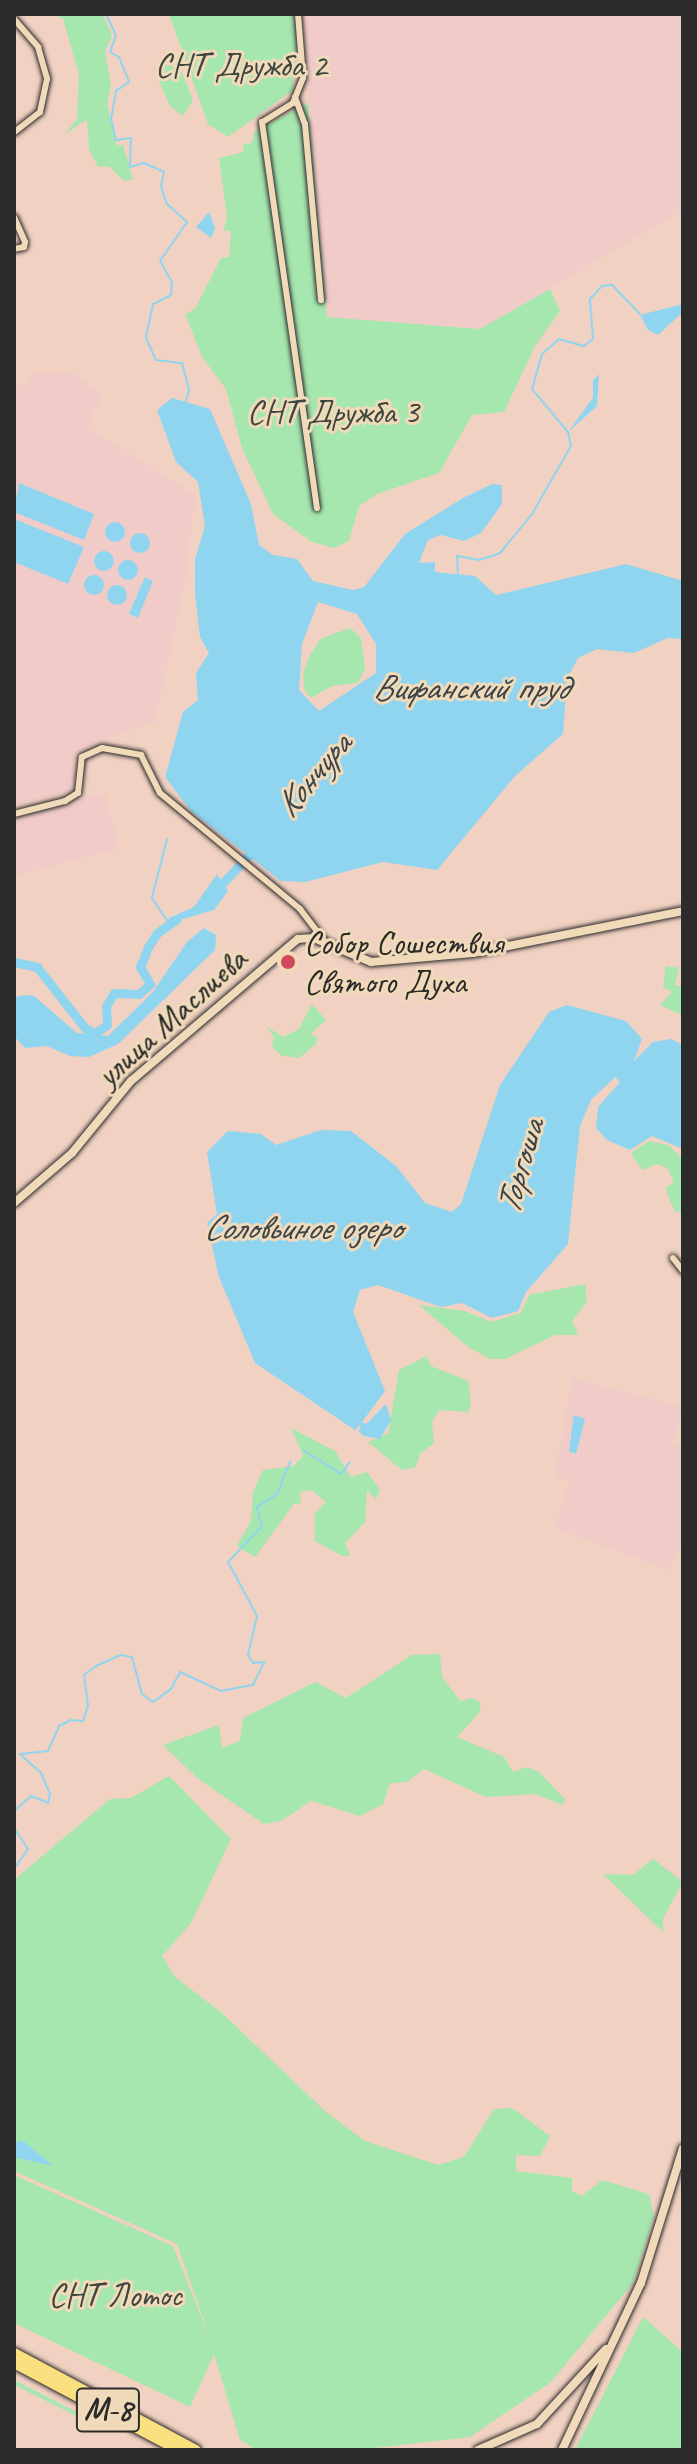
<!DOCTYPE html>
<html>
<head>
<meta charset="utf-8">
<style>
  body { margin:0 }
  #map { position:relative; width:697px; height:2464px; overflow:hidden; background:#f1d1c2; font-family:Caveat,sans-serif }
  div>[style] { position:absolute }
  .built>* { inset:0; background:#f1cbc8 }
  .green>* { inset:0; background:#a6e6af }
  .water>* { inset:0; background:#8fd5f0 }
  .round { border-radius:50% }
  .stream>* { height:2px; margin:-1px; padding:0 1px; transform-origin:1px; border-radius:1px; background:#8fd5f0 }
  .river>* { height:9px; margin:-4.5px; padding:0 4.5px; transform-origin:4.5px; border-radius:4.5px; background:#8fd5f0 }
  .roads { filter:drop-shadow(0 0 2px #2b2b2b) drop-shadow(0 0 2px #2b2b2b) }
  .street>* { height:6px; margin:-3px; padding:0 3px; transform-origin:3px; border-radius:3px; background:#f0dab9 }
  .secondary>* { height:8px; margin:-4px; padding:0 4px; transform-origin:4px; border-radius:4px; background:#f0dab9 }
  .highway>* { height:10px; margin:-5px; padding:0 5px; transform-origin:5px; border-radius:5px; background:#fbe080 }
  .dots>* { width:22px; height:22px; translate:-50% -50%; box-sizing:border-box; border:4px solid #f0dab9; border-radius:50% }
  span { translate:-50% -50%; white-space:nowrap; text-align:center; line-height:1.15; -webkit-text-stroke:6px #f0dab9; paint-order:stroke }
  .shield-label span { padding:2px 6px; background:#f0dab9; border:2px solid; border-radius:6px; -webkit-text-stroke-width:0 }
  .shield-label { font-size:32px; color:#2b2b2b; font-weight:700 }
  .park-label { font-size:34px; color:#3d473f }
  .poi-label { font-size:34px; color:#2b2b2b }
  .left { translate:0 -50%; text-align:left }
  .street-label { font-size:34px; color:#2b2b2b }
  .water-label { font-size:36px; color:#3a4449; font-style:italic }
  .frame { position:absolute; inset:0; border:16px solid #2b2b2b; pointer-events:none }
</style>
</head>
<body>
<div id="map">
  <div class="built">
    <div style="clip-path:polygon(302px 14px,683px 14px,683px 210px,480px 329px,327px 317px)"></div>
    <div style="clip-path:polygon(36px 372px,73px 373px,85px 381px,102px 395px,87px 427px,195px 495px,186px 576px,155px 722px,97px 741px,74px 757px,73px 790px,14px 806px,14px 380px,24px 387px)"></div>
    <div style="clip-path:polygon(105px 793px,119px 848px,14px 876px,14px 816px)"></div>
    <div style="clip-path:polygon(572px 1378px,683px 1407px,673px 1444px,683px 1447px,683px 1541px,669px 1570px,555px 1528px,570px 1480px,555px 1477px)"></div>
  </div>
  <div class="green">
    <div style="clip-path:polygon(55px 14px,102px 14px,112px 35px,105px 52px,111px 85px,107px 103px,116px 145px,123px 145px,133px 179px,124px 181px,109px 166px,98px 167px,89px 149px,87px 119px,64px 135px,77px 119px,79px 74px,63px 19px)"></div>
    <div style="clip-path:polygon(169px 14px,298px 14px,293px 90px,228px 137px,208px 124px)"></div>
    <div style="clip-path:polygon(171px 65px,182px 73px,193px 100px,183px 116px,170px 106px,158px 79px,163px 66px)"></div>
    <div style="clip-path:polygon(308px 103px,327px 317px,480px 329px,550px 289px,560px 311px,535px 346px,504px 412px,472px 415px,439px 473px,377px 494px,359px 506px,349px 541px,334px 548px,312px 542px,273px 514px,242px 448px,226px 389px,202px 357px,185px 314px,195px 309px,221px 258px,229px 257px,231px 231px,224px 230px,227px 216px,219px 158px,244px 152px,243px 144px,252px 143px,254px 132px)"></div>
    <div style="clip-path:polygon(350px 628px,361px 638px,365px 669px,358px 683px,332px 686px,311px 698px,305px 691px,303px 674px,309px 657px,320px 639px)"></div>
    <div style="clip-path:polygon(666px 966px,679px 968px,675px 985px,683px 986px,683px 1016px,660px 1005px,672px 992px,663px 987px)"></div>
    <div style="clip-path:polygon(312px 1004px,326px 1020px,310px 1034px,317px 1037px,316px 1044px,299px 1058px,282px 1056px,272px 1047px,274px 1037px,267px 1027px,283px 1037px,299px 1029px)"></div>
    <div style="clip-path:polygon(649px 1141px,668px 1145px,683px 1159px,683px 1213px,675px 1211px,668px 1196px,666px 1188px,674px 1182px,667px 1168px,657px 1164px,642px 1170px,631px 1153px)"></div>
    <div style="clip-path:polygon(585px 1284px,587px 1302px,572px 1321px,578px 1335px,555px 1335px,505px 1359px,490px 1359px,468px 1347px,419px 1305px,465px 1311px,491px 1322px,521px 1313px,529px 1295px)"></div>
    <div style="clip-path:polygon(427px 1356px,431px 1366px,468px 1381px,471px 1403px,468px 1412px,439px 1410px,432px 1422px,434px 1443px,420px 1454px,416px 1467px,402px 1470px,368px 1442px,388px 1434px,399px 1370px)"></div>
    <div style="clip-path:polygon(291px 1428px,335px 1451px,351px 1477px,367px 1472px,380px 1490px,376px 1499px,367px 1490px,365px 1522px,345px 1543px,350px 1555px,344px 1557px,315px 1541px,315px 1513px,326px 1502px,311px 1490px,300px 1492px,301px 1503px,294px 1504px,255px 1557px,237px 1546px,251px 1521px,253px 1492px,263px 1470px,294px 1466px,303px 1456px)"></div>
    <div style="clip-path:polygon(440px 1654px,442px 1677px,460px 1701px,473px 1698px,481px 1703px,479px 1713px,457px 1737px,504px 1757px,513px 1772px,527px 1767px,539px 1772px,565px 1799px,563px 1805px,535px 1794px,486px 1797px,424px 1769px,407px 1782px,390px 1783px,383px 1804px,360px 1816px,311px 1801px,281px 1821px,264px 1824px,197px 1778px,163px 1745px,219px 1725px,222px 1748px,240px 1741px,243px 1718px,315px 1682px,346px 1698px,412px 1655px)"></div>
    <div style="clip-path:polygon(169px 1776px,231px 1839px,191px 1923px,162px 1956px,175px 1977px,222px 2013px,327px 2113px,365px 2141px,438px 2165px,464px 2157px,494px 2109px,512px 2108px,550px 2136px,540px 2156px,516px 2155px,516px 2171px,572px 2178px,572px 2191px,582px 2196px,602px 2180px,649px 2194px,654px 2216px,633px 2283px,551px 2382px,470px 2437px,358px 2450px,256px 2450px,240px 2440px,214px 2354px,190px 2407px,14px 2323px,14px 2175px,173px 2246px,211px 2341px,177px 2244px,14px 2171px,14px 1880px,110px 1799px,131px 1798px)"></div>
    <div style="clip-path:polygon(653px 1859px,683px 1882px,663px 1918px,663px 1932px,603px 1874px,633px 1875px)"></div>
    <div style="clip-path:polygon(643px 2317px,683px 2352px,683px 2450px,575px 2450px)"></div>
    <div style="clip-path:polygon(14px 2380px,106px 2427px,109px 2432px,14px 2385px)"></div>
  </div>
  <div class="water">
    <div style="clip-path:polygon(209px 212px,215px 228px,211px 238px,196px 227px)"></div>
    <div style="clip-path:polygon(683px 304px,683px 312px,658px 335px,648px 330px,640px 315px)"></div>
    <div style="clip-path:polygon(599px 374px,597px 406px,568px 432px,593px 398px,593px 380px)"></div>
    <div style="clip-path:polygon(evenodd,172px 398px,210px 409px,251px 504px,259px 545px,273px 555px,297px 559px,313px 581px,353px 590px,364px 587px,405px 534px,463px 498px,492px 484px,502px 485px,502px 504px,481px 533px,464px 541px,441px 535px,428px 540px,419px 563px,435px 562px,435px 572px,475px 576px,496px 595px,626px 564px,683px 581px,683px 639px,668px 638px,634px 653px,597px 649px,578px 658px,567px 679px,563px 734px,515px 776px,437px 870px,383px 862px,305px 882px,281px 881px,191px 811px,165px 777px,183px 712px,198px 700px,196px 673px,209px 653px,200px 637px,195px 593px,195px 559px,205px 526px,198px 482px,176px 462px,157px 410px,172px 398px,318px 602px,357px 614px,376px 644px,376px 673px,319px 711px,299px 690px,302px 644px,318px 602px)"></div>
    <div style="clip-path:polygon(19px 483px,94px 514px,84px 540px,14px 512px)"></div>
    <div style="clip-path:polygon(14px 519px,84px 547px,68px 584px,14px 562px)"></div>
    <div class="round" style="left:105px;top:522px;width:20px;height:20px"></div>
    <div class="round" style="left:130px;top:533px;width:20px;height:20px"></div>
    <div class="round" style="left:94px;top:551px;width:20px;height:20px"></div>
    <div class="round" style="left:118px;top:560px;width:20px;height:20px"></div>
    <div class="round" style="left:84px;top:575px;width:20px;height:20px"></div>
    <div style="clip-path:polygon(145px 577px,153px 581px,138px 618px,129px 614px)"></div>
    <div class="round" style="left:107px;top:585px;width:20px;height:20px"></div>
    <div style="clip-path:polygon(217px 874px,228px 891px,214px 910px,169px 923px,169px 918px,194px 907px)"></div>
    <div style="clip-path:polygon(204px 928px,216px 935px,215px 950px,118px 1044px,89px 1057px,70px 1056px,47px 1046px,25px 1048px,14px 1036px,14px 997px,25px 995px,34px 996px,77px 1033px,108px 1036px,152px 993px,187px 942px)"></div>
    <div style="clip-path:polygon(567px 1005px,626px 1021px,642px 1039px,634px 1061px,653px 1042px,671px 1039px,683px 1045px,683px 1149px,652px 1136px,630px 1150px,607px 1140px,596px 1128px,598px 1107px,620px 1082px,615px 1077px,591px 1100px,580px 1126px,568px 1244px,526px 1292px,518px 1311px,492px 1318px,462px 1303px,441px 1307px,378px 1285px,360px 1290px,353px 1312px,385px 1391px,362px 1422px,366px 1424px,386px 1404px,391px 1420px,380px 1439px,364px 1436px,359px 1432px,361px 1424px,355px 1430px,255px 1363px,219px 1277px,207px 1223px,217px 1214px,207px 1152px,228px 1131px,261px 1134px,276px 1145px,321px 1130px,351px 1131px,396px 1166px,425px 1203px,452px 1212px,461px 1204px,500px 1085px,549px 1012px)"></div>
    <div style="clip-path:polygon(574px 1415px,585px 1419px,576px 1454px,569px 1451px)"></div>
    <div style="clip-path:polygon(20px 2140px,26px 2143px,53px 2166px,14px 2157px,14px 2145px)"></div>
  </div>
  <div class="stream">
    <div style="left:106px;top:14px;width:23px;rotate:65deg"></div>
    <div style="left:116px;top:35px;width:18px;rotate:109deg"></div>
    <div style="left:110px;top:52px;width:10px;rotate:29deg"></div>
    <div style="left:119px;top:57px;width:27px;rotate:68deg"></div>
    <div style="left:129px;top:82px;width:16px;rotate:145deg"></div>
    <div style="left:116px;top:91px;width:28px;rotate:100deg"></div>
    <div style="left:111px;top:119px;width:22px;rotate:77deg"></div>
    <div style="left:116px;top:140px;width:15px;rotate:-8deg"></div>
    <div style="left:131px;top:138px;width:29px;rotate:92deg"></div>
    <div style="left:130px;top:167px;width:15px;rotate:-16deg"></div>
    <div style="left:144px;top:163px;width:22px;rotate:24deg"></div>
    <div style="left:164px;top:172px;width:14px;rotate:102deg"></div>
    <div style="left:161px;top:186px;width:19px;rotate:72deg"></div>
    <div style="left:167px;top:204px;width:27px;rotate:42deg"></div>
    <div style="left:187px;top:222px;width:47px;rotate:124.7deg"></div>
    <div style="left:160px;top:261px;width:25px;rotate:61deg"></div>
    <div style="left:172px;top:283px;width:12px;rotate:95deg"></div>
    <div style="left:171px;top:295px;width:20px;rotate:153deg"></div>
    <div style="left:153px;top:304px;width:35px;rotate:102deg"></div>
    <div style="left:146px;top:338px;width:24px;rotate:66deg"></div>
    <div style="left:156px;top:360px;width:26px;rotate:7deg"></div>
    <div style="left:182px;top:363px;width:28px;rotate:75deg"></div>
    <div style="left:189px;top:390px;width:15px;rotate:106deg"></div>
    <div style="left:458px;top:576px;width:20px;rotate:-93deg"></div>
    <div style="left:457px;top:556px;width:22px;rotate:10deg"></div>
    <div style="left:479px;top:560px;width:22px;rotate:-18deg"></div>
    <div style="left:500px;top:553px;width:50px;rotate:-50.6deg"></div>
    <div style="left:532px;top:514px;width:78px;rotate:-60.2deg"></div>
    <div style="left:571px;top:446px;width:14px;rotate:-102deg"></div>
    <div style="left:568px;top:432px;width:56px;rotate:-129.9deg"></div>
    <div style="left:532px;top:389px;width:36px;rotate:-74deg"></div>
    <div style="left:542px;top:354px;width:23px;rotate:-41deg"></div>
    <div style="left:559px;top:339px;width:26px;rotate:16deg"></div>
    <div style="left:584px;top:346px;width:11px;rotate:-38deg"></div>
    <div style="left:593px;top:339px;width:40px;rotate:-94.3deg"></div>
    <div style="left:590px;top:299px;width:18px;rotate:-47deg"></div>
    <div style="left:602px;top:286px;width:10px;rotate:-6deg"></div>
    <div style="left:612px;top:285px;width:40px;rotate:46deg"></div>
    <div style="left:167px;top:839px;width:61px;rotate:104.3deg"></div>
    <div style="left:152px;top:898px;width:30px;rotate:56deg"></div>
    <div style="left:303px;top:1450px;width:45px;rotate:32.3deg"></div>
    <div style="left:341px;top:1474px;width:14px;rotate:-54deg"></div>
    <div style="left:14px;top:1811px;width:23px;rotate:-41deg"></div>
    <div style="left:31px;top:1796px;width:18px;rotate:22deg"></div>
    <div style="left:48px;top:1803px;width:9px;rotate:-77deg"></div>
    <div style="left:50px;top:1794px;width:23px;rotate:-113deg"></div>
    <div style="left:41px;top:1773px;width:28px;rotate:-138deg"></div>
    <div style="left:20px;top:1754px;width:28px;rotate:-6deg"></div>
    <div style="left:48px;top:1751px;width:27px;rotate:-66deg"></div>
    <div style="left:59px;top:1726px;width:13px;rotate:-27deg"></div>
    <div style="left:71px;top:1720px;width:12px;rotate:5deg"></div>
    <div style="left:83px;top:1721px;width:16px;rotate:-72deg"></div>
    <div style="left:88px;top:1706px;width:31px;rotate:-97deg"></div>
    <div style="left:84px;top:1675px;width:15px;rotate:-37deg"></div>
    <div style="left:96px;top:1666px;width:27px;rotate:-24deg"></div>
    <div style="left:121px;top:1655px;width:11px;rotate:10deg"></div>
    <div style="left:132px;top:1657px;width:38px;rotate:75deg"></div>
    <div style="left:142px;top:1694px;width:14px;rotate:36deg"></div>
    <div style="left:153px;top:1702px;width:22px;rotate:-36deg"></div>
    <div style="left:171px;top:1689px;width:19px;rotate:-62deg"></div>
    <div style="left:180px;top:1672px;width:45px;rotate:24.9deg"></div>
    <div style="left:221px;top:1691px;width:33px;rotate:-11deg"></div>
    <div style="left:253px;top:1685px;width:25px;rotate:-64deg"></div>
    <div style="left:264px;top:1662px;width:11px;rotate:175deg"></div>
    <div style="left:253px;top:1663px;width:9px;rotate:-122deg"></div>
    <div style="left:248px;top:1655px;width:40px;rotate:-77deg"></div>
    <div style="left:257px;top:1616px;width:61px;rotate:-118.2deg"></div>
    <div style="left:228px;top:1562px;width:50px;rotate:-46.6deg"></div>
    <div style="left:262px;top:1526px;width:20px;rotate:-105deg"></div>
    <div style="left:257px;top:1507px;width:24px;rotate:-33deg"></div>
    <div style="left:277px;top:1494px;width:35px;rotate:-68deg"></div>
    <div style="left:14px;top:1828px;width:25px;rotate:56deg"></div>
    <div style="left:28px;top:1849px;width:24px;rotate:125deg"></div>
  </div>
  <div class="river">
    <div style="left:217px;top:889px;width:48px;rotate:-46.7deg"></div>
    <div style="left:14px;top:962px;width:24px;rotate:12deg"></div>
    <div style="left:37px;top:967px;width:78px;rotate:51.8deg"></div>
    <div style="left:85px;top:1028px;width:11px;rotate:27deg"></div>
    <div style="left:95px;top:1033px;width:14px;rotate:-34deg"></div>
    <div style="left:107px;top:1025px;width:19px;rotate:-93deg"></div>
    <div style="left:106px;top:1006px;width:15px;rotate:-58deg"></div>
    <div style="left:114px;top:993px;width:25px;rotate:2deg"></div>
    <div style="left:139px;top:994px;width:15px;rotate:-42deg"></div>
    <div style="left:150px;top:984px;width:20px;rotate:-120deg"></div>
    <div style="left:140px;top:967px;width:22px;rotate:-68deg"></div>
    <div style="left:148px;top:947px;width:17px;rotate:-57deg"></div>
    <div style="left:157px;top:933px;width:24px;rotate:-35deg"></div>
  </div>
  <div class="roads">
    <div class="street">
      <div style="left:298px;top:14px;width:64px;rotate:85.5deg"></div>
      <div style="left:303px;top:78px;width:27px;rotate:112deg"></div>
      <div style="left:293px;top:103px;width:36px;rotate:148deg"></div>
      <div style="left:262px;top:122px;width:390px;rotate:81.9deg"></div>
      <div style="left:14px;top:19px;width:37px;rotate:49deg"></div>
      <div style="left:38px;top:47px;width:33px;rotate:74deg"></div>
      <div style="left:47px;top:79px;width:34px;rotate:102deg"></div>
      <div style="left:40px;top:112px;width:33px;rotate:142deg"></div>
      <div style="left:295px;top:97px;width:29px;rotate:70deg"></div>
      <div style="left:305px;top:124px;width:177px;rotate:84.8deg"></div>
      <div style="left:14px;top:217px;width:27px;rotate:66deg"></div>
      <div style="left:25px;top:242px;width:5px;rotate:101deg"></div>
      <div style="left:24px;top:247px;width:10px;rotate:169deg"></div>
      <div style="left:14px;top:814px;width:53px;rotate:-14.3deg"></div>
      <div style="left:65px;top:801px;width:15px;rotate:-32deg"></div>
      <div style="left:78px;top:793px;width:36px;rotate:-84deg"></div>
      <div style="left:82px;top:757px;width:22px;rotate:-24deg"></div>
      <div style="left:102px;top:748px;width:40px;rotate:10deg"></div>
      <div style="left:141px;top:755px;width:42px;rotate:63.4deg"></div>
      <div style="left:160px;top:793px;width:182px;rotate:39.6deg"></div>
      <div style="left:300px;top:909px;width:43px;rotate:52.6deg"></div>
      <div style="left:673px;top:1258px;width:16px;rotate:52deg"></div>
    </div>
    <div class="secondary">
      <div style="left:14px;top:1203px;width:77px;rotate:-40.8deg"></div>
      <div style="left:72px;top:1153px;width:93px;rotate:-50.7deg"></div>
      <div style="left:131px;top:1081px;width:219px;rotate:-40.4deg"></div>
      <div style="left:298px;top:939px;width:16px;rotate:-4deg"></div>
      <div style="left:314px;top:938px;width:62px;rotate:22.8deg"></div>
      <div style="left:371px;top:962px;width:102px;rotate:-5deg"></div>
      <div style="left:473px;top:953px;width:214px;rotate:-11.3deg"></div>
      <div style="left:478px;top:2450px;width:64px;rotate:-23.8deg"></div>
      <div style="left:537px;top:2424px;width:102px;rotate:-47.4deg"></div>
      <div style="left:562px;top:2450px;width:185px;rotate:-64.7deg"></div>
      <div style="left:641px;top:2283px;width:141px;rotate:-72.7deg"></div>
    </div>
    <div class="highway">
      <div style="left:14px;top:2353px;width:206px;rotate:28.1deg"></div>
      <div style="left:14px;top:2363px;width:186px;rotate:27.9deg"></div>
    </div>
  </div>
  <div class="dots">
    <div style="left:288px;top:962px;background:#d1495b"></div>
  </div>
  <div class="shield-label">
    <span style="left:108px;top:2410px">М-8</span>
  </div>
  <div class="park-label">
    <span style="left:241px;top:65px">СНТ Дружба 2</span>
    <span style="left:333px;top:412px">СНТ Дружба 3</span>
    <span style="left:115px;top:2295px">СНТ Лотос</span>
  </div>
  <div class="poi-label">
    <span class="left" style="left:304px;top:962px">Собор Сошествия<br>Святого Духа</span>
  </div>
  <div class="street-label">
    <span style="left:171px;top:1017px;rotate:-42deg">улица Маслиева</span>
  </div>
  <div class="water-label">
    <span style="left:470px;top:688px">Вифанский пруд</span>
    <span style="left:313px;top:775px;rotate:-50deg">Кончура</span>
    <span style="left:520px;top:1167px;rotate:-74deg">Торгоша</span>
    <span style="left:302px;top:1228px">Соловьиное озеро</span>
  </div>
  <div class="frame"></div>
</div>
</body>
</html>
